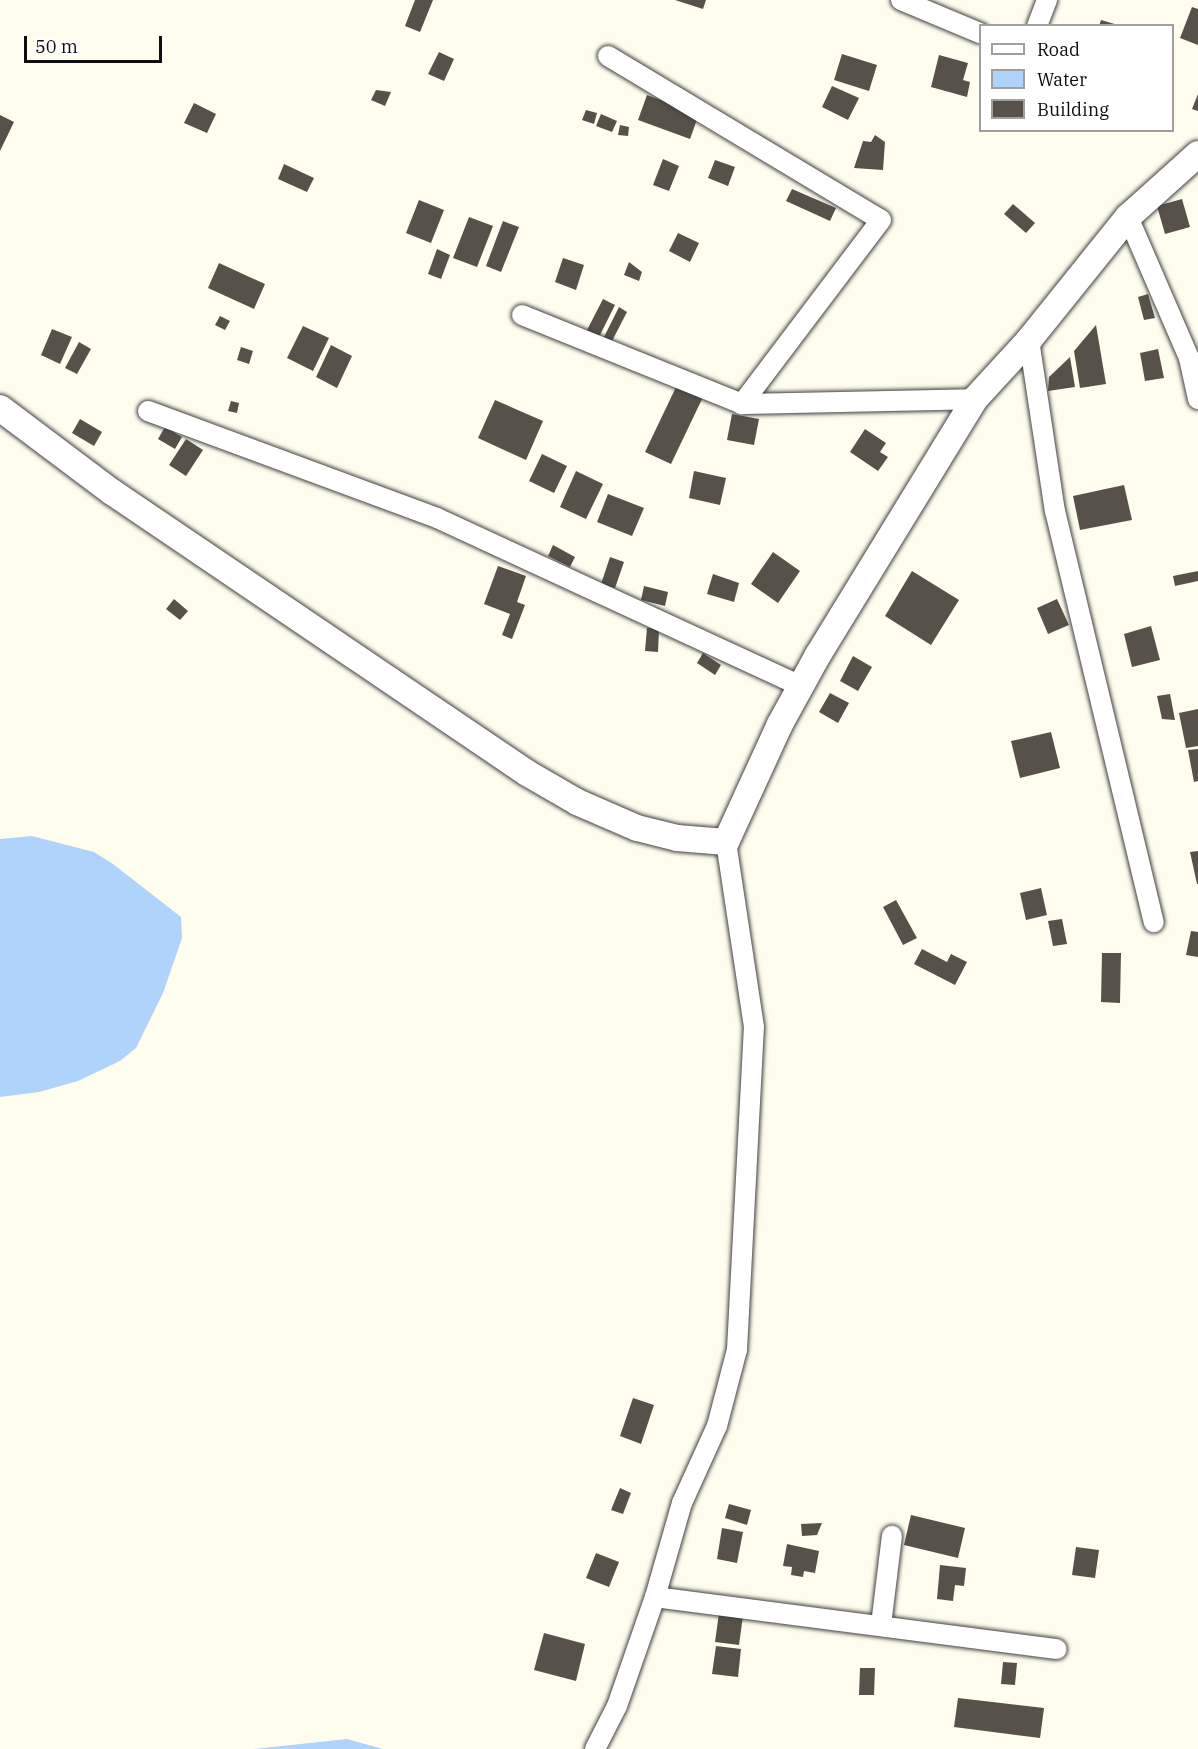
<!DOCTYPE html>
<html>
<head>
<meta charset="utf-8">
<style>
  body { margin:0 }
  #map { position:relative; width:1198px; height:1749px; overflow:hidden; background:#fffeee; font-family:"IBM Plex Serif",serif }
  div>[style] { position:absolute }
  .water>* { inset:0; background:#afd3fa }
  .building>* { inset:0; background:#575149 }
  .roads { filter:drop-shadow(0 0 2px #414141) drop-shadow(0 0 2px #414141) }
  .minor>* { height:20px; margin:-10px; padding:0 10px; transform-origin:10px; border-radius:10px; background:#fff }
  .tertiary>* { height:26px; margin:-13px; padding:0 13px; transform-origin:13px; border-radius:13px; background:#fff }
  span { translate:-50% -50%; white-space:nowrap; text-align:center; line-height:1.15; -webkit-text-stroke:6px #fff; paint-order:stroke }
  .legend { position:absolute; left:979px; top:24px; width:195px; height:108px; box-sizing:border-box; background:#fff; border:2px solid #9f9f9f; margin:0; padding:8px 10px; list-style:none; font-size:18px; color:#0e0e0e }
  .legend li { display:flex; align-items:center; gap:12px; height:30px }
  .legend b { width:30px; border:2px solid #9f9f9f }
  .scale { position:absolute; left:24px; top:36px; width:138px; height:27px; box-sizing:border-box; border:3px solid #0e0e0e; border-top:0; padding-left:8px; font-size:18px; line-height:21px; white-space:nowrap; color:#0e0e0e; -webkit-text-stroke:4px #fff; paint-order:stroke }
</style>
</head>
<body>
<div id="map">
  <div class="water">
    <div style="clip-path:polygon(32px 836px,94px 852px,113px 864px,181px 917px,182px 938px,163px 993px,136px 1048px,120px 1061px,78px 1081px,39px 1092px,0 1097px,0 839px)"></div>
    <div style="clip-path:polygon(347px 1739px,383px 1749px,253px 1749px)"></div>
  </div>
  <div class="building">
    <div style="clip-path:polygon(415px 0,433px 0,420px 32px,405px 26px)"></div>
    <div style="clip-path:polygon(675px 0,706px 0,703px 9px)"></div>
    <div style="clip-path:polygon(1192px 7px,1198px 9px,1198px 45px,1180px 38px)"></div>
    <div style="clip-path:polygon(1101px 20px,1118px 25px,1118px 26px,1099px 26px)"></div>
    <div style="clip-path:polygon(439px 52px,454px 59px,444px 81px,428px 74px)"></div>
    <div style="clip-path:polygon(842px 54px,877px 65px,869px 91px,834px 80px)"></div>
    <div style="clip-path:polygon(939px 55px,968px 63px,963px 80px,970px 82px,967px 97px,931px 87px)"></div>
    <div style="clip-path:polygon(832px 86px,859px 98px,848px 120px,822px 107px)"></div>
    <div style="clip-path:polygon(376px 90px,391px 92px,385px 106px,371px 100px)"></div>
    <div style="clip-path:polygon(1198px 94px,1198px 111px,1192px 109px)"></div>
    <div style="clip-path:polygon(647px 95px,699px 114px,690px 139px,638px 120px)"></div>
    <div style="clip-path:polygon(194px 103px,216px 114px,207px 133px,184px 123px)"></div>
    <div style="clip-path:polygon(586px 110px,597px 113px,594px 124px,582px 120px)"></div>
    <div style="clip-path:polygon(601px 114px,617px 121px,612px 132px,596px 126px)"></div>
    <div style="clip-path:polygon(0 115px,14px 122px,0 151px)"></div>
    <div style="clip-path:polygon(620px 125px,629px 127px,628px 136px,618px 135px)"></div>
    <div style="clip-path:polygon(875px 135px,885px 142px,883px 170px,854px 168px,863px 141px,871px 142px)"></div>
    <div style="clip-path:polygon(663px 159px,679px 166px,669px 191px,653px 185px)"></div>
    <div style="clip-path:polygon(715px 160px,735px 167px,728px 186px,708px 178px)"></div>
    <div style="clip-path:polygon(284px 164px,314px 178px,307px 192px,278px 179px)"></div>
    <div style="clip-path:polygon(792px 189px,836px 208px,830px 221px,786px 201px)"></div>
    <div style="clip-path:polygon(1182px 199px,1190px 227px,1165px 234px,1157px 206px)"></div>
    <div style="clip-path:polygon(419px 200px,444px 210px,431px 243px,406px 233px)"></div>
    <div style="clip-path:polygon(1013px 204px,1035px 223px,1026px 233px,1004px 214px)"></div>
    <div style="clip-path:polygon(469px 217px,493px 226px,477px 267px,453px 258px)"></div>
    <div style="clip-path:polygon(503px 221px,519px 227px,501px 272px,486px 266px)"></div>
    <div style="clip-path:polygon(678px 233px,699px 243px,690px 262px,669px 251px)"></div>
    <div style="clip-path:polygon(437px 249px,450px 255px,441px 279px,428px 274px)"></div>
    <div style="clip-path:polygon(563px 258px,584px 265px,576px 290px,555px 282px)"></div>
    <div style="clip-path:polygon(629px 262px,642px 272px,639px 281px,624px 275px)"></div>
    <div style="clip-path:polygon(219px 263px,265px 284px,254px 309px,208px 288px)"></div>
    <div style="clip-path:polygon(1148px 294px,1155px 318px,1144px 320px,1138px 297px)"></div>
    <div style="clip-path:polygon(603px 299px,615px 305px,598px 339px,586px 332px)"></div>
    <div style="clip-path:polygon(619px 307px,627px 312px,611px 343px,603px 339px)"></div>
    <div style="clip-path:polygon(220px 316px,230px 321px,225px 330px,215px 325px)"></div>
    <div style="clip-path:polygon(1096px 325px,1106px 384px,1080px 388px,1074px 351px)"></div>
    <div style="clip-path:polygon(303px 326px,329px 338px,313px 371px,287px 358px)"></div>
    <div style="clip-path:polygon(52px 329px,72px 337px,60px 364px,41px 355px)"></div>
    <div style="clip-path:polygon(79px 342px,91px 349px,77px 374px,65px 368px)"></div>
    <div style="clip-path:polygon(331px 345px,352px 356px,337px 388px,316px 377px)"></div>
    <div style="clip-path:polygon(241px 347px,253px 351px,249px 364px,237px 360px)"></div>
    <div style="clip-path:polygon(1158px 349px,1164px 378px,1145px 381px,1140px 353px)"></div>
    <div style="clip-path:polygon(1070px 357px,1075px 387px,1048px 391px,1049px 377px)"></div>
    <div style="clip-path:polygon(677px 385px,703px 397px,671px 464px,645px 452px)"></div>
    <div style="clip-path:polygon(495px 400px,543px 421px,526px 460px,478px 438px)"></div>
    <div style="clip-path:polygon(231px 401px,239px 403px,237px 413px,228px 411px)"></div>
    <div style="clip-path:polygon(732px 414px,759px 419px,754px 445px,727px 440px)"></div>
    <div style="clip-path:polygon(80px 419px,102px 432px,94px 446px,72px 433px)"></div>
    <div style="clip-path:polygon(165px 427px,182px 437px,175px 449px,158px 439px)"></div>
    <div style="clip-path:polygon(865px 429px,886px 443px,880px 452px,888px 457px,878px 471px,850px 452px)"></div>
    <div style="clip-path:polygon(186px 439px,203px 450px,186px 476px,169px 465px)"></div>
    <div style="clip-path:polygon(542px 454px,567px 466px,554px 493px,529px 481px)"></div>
    <div style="clip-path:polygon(576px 471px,603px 484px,586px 519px,560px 507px)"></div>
    <div style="clip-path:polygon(694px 471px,726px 478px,720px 505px,689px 498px)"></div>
    <div style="clip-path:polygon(1124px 485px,1132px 520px,1080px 530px,1073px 496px)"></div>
    <div style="clip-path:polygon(608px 494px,644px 508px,632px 536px,597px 522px)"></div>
    <div style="clip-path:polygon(553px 545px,575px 557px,570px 567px,548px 556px)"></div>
    <div style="clip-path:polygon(773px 552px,800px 571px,778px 603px,751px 584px)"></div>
    <div style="clip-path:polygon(610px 557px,624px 562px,615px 588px,601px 584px)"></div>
    <div style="clip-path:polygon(498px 566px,526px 576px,517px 602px,525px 605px,512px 639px,502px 635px,510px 614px,484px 604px)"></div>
    <div style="clip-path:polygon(912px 571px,959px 600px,931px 645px,885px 616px)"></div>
    <div style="clip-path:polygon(1198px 571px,1198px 581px,1175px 586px,1173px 576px)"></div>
    <div style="clip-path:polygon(713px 574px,739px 583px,734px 602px,707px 594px)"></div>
    <div style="clip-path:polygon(644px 586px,668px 592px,665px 606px,641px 600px)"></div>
    <div style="clip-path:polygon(174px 599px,188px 611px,180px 620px,166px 609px)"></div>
    <div style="clip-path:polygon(1057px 599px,1069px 625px,1048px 634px,1037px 608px)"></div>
    <div style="clip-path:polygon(1151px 626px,1160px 660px,1132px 667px,1124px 634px)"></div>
    <div style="clip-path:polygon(647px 628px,659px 629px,658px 652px,645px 651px)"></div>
    <div style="clip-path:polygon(703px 653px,721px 665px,715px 675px,697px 663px)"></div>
    <div style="clip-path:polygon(853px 656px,872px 667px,858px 691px,840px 681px)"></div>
    <div style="clip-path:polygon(830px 693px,849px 703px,838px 723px,819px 712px)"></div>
    <div style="clip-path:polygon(1170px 694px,1175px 720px,1162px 719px,1157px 696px)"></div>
    <div style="clip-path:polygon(1198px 709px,1198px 746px,1186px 748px,1179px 713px)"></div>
    <div style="clip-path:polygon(1051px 732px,1060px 768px,1020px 778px,1011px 741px)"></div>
    <div style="clip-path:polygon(1198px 749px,1198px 781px,1194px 782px,1188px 750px)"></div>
    <div style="clip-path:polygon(1198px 851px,1198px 884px,1197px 884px,1190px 852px)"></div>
    <div style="clip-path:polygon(1041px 888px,1047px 915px,1026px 920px,1020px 893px)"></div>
    <div style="clip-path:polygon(896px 900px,917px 938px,903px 945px,883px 907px)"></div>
    <div style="clip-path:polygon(1062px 919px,1067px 944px,1053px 946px,1048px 921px)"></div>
    <div style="clip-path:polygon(1191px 931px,1198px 932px,1198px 957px,1186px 955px)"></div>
    <div style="clip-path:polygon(922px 949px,947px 962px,951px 954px,967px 962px,955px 985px,914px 964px)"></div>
    <div style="clip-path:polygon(1102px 953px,1121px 953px,1120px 1003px,1101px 1002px)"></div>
    <div style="clip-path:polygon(633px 1398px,654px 1405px,641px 1444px,620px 1436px)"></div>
    <div style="clip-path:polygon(620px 1488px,631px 1493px,623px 1514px,611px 1510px)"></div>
    <div style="clip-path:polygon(729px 1504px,751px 1510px,747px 1525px,725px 1518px)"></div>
    <div style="clip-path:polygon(911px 1515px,965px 1528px,958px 1558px,904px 1545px)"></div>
    <div style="clip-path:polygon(822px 1523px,817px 1535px,802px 1536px,801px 1524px)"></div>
    <div style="clip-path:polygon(722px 1528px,743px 1532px,737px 1563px,717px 1559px)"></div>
    <div style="clip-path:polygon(787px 1544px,819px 1551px,815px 1573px,804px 1571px,803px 1577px,791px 1575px,792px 1567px,783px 1566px)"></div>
    <div style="clip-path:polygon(1076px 1547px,1099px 1550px,1095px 1578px,1072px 1575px)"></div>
    <div style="clip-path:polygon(596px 1553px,619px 1562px,609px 1587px,586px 1578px)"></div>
    <div style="clip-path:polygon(940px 1565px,966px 1568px,964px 1586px,955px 1585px,953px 1601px,937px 1599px)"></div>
    <div style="clip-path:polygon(719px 1613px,743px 1616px,739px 1645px,715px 1642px)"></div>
    <div style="clip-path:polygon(544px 1633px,585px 1644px,576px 1681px,534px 1670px)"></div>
    <div style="clip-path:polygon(716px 1646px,741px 1649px,738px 1677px,712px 1674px)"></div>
    <div style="clip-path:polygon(1003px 1662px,1017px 1663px,1015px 1685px,1001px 1684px)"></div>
    <div style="clip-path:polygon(860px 1668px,875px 1668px,874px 1695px,859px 1695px)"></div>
    <div style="clip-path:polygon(958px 1698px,1044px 1708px,1040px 1738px,954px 1727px)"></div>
  </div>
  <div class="roads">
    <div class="minor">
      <div style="left:901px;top:0;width:86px;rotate:22.7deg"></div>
      <div style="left:1037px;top:26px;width:28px;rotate:-69deg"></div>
      <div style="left:608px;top:56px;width:318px;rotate:31deg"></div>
      <div style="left:881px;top:220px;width:231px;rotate:127.1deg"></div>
      <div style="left:1128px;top:217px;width:154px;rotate:66.6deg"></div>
      <div style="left:1189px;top:358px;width:42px;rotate:77.6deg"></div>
      <div style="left:522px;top:315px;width:237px;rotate:22deg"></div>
      <div style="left:742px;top:404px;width:233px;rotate:-1.2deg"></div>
      <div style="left:1029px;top:340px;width:173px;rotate:81.4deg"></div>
      <div style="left:1055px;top:511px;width:423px;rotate:76.5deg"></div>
      <div style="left:148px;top:411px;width:308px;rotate:20.3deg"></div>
      <div style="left:437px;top:518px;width:401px;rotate:24.8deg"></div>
      <div style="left:655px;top:1597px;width:405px;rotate:7.4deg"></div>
      <div style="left:881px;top:1625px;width:90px;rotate:-83deg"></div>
      <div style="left:595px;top:1749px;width:48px;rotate:-62.9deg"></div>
      <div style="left:617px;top:1706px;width:115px;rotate:-70.8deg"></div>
      <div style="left:655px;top:1597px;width:98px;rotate:-74deg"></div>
      <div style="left:682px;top:1503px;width:85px;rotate:-65.6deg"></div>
      <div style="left:717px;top:1426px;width:79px;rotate:-75.3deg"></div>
      <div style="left:737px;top:1350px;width:323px;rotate:-87deg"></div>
      <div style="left:754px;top:1027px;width:187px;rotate:-98.6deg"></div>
    </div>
    <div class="tertiary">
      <div style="left:0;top:408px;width:140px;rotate:36.9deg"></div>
      <div style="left:112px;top:492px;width:501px;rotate:34.1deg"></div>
      <div style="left:527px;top:773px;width:58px;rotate:30.1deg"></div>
      <div style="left:577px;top:802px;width:65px;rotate:23.4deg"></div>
      <div style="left:637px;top:828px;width:41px;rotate:14deg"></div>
      <div style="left:677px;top:838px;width:49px;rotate:4.7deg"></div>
      <div style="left:726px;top:842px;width:130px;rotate:-65.4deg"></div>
      <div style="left:780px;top:724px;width:79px;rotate:-61.2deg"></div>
      <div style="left:818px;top:655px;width:300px;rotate:-58.5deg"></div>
      <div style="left:975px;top:399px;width:80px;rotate:-47.5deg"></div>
      <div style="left:1029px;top:340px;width:158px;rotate:-51.2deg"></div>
      <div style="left:1128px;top:217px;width:94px;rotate:-42deg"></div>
    </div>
  </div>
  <ul class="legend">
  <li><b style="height:8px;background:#fff"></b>Road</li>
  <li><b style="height:16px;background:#afd3fa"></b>Water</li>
  <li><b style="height:16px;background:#575149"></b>Building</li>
  </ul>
  <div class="scale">50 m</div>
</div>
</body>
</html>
